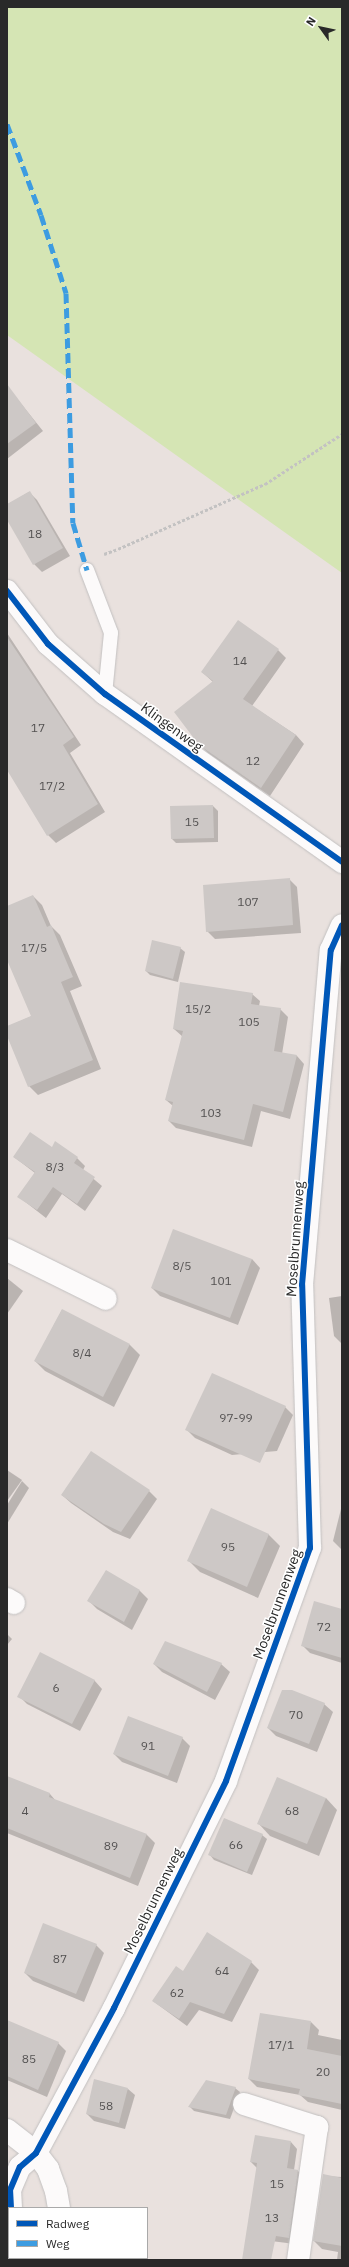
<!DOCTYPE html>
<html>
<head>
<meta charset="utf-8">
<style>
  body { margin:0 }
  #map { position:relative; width:349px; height:2267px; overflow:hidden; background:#e9e1de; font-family:"IBM Plex Sans",sans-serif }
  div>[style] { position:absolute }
  .green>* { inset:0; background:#d5e5b4 }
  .shadow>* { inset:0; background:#0003 }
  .building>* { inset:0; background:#cdc8c6 }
  .path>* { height:2.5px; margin-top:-1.25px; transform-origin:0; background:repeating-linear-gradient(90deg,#c3c2c2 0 3px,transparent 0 5px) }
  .roads { filter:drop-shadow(0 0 1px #c2c0c0) drop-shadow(0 0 1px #c2c0c0) }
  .lane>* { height:14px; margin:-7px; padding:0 7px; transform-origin:7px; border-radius:7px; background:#fcfafa }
  .street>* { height:22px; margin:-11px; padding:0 11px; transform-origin:11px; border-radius:11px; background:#fcfafa }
  .quiet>* { height:5px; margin-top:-2.5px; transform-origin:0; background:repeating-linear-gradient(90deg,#3d9ce1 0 10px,transparent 0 15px) }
  .cycleway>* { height:6px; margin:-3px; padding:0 3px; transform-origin:3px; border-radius:3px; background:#0057b8 }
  span { translate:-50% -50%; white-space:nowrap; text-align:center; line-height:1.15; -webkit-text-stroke:3px #fff; paint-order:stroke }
  .number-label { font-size:12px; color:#545252 }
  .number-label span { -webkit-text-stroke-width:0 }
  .street-label { font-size:14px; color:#292929 }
  .frame { position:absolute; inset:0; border:8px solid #292929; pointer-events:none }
  .legend { position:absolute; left:8px; top:2207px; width:140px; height:52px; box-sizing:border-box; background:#fff; border:1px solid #a9a9a9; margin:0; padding:5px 7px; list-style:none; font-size:12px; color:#292929 }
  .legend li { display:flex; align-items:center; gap:8px; height:20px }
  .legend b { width:20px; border:1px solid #a9a9a9 }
  .north { position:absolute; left:301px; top:8px; width:40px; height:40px; -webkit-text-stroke:3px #fff; paint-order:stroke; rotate:303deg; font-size:11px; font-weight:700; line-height:16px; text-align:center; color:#292929 }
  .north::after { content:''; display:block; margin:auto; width:14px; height:18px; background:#292929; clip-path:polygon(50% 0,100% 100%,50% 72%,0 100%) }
</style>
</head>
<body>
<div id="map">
  <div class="green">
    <div style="clip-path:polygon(7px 7px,342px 7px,342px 573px,7px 335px)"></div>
  </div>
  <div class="shadow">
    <div style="clip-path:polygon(14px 395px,43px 431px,7px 459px,7px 400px)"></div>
    <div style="clip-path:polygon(29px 492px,37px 500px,70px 556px,42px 572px,34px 564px,7px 518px,7px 505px)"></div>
    <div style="clip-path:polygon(7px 633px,81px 745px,70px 753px,105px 812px,56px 843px,48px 835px,7px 765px)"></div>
    <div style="clip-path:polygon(278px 650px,286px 658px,252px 706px,296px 735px,304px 744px,270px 796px,208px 753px,200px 745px,213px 682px,202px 672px)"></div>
    <div style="clip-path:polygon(213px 806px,218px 811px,218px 842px,176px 843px,172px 839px)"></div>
    <div style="clip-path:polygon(289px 879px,297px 887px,301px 933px,215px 939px,207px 931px)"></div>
    <div style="clip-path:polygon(33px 896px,42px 905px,51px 926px,60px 935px,82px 986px,70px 991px,101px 1069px,38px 1095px,29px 1086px,7px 1033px,7px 1027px,32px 1016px,7px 958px,7px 907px)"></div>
    <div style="clip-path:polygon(180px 948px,185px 952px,178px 982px,150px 975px,146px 971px)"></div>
    <div style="clip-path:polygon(252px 994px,260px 1001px,259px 1006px,280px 1009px,288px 1017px,282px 1054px,297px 1056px,304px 1064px,290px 1119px,261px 1111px,252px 1147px,176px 1128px,169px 1121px,173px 1106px,166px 1100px,183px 1037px,174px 1029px)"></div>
    <div style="clip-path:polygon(52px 1148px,77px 1158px,85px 1166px,83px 1170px,102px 1186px,85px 1211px,62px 1194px,46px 1218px,19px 1197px,35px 1173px,14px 1157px)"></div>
    <div style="clip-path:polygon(252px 1259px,260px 1268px,238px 1325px,160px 1296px,152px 1288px)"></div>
    <div style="clip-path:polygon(7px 1278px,23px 1291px,7px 1314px)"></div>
    <div style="clip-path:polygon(342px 1296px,342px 1344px,334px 1336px,329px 1298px)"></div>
    <div style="clip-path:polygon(62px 1310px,130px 1345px,140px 1355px,114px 1407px,45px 1371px,35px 1361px)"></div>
    <div style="clip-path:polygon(285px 1407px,293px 1415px,277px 1451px,232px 1455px,195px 1438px,187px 1430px)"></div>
    <div style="clip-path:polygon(7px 1470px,22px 1480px,7px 1501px)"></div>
    <div style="clip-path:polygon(22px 1481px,29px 1488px,7px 1524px,7px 1505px)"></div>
    <div style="clip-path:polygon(149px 1491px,157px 1499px,130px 1539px,113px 1532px,71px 1503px,62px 1495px)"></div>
    <div style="clip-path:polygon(342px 1505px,342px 1550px,333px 1541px)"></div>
    <div style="clip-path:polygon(268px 1534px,280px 1546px,258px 1598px,200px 1572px,188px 1560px)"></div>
    <div style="clip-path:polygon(106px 1571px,140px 1591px,148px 1599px,132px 1630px,97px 1609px,89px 1601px)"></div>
    <div style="clip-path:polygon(342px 1610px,342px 1663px,310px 1653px,302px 1645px)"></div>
    <div style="clip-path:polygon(7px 1634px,12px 1639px,7px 1645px)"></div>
    <div style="clip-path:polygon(154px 1664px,221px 1664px,230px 1672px,215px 1700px,162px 1672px)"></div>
    <div style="clip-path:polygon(94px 1680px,102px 1689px,80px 1731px,27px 1704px,19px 1696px)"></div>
    <div style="clip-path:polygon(324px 1704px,333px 1712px,317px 1752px,276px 1736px,268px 1728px)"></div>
    <div style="clip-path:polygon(182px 1738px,190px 1746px,177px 1783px,122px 1762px,114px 1754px)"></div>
    <div style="clip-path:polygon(7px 1777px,50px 1794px,56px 1801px,147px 1835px,155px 1843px,138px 1886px,7px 1833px)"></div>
    <div style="clip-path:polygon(326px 1798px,337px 1810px,319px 1856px,270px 1836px,259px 1824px)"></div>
    <div style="clip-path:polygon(262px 1835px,267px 1839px,252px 1875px,214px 1860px,210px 1855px)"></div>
    <div style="clip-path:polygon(207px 1934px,251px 1962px,259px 1970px,232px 2022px,199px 2010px,187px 2026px,153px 2001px,184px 1973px)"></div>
    <div style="clip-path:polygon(96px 1945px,104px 1953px,84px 2002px,33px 1981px,25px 1973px)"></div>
    <div style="clip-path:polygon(7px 2021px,58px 2043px,66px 2051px,47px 2097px,7px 2080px)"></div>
    <div style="clip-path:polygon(311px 2022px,319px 2030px,318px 2035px,342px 2040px,342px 2110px,308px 2102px,300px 2095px,257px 2087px,249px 2079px)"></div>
    <div style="clip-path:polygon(235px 2088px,240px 2092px,230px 2119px,194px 2111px,190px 2107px)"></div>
    <div style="clip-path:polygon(128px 2089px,135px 2095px,125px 2129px,94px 2121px,87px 2114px)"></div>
    <div style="clip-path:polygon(291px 2142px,297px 2149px,294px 2170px,298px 2171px,305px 2178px,295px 2244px,255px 2239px,257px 2168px,251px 2162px)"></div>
    <div style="clip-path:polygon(324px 2176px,342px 2177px,342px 2260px,337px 2260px,338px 2252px,322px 2249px,314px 2241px)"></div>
    <div style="clip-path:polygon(106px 2258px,143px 2258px,152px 2260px,105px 2260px)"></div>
  </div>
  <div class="building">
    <div style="clip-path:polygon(7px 384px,36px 423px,7px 444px)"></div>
    <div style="clip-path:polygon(30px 491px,63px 548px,33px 565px,7px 520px,7px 504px)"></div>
    <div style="clip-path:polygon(238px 620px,279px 649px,243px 699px,296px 735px,261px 788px,199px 745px,174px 712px,213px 681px,201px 672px)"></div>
    <div style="clip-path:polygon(7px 637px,74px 737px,63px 745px,98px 804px,47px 836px,7px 770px)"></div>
    <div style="clip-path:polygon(213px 805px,214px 838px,171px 839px,170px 806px)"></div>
    <div style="clip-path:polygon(290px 878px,293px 925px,206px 932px,203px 885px)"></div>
    <div style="clip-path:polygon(33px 895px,47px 927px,51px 925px,73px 977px,61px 982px,93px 1060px,28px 1087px,7px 1036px,7px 1026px,31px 1016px,7px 960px,7px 906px)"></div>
    <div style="clip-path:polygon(152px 940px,181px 947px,173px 979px,145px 971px)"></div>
    <div style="clip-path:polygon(180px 982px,253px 993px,251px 1004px,281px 1008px,274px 1051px,297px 1055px,283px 1112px,253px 1104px,244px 1140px,168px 1121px,173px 1102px,165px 1100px,183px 1031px,173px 1029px)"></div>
    <div style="clip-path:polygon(30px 1132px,52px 1147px,55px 1141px,78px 1157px,74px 1163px,95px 1177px,77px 1204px,53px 1187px,37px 1210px,17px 1197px,35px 1172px,13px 1157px)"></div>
    <div style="clip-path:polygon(173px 1229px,252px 1259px,230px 1318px,151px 1288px)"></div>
    <div style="clip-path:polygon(62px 1309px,130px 1344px,103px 1397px,34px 1361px)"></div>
    <div style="clip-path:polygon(212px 1373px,286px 1406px,260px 1463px,185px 1430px)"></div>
    <div style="clip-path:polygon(91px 1451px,150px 1490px,121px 1532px,104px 1524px,61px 1495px)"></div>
    <div style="clip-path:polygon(211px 1508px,269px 1534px,247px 1587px,187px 1561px)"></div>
    <div style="clip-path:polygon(106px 1570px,140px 1590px,124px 1622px,87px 1601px)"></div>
    <div style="clip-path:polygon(314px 1601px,342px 1609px,342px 1658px,301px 1646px)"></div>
    <div style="clip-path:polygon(165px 1641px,222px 1663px,207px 1692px,153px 1664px)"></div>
    <div style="clip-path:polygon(40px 1652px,95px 1680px,72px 1724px,17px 1697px)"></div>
    <div style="clip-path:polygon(282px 1690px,292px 1690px,325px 1703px,309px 1744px,267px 1728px)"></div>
    <div style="clip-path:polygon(128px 1716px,183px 1737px,168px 1776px,113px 1754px)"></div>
    <div style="clip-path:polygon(7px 1776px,50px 1793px,49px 1797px,147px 1834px,130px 1878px,7px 1828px)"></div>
    <div style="clip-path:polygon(277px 1777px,326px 1798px,307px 1844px,257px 1824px)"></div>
    <div style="clip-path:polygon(224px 1818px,263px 1834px,247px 1872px,208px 1855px)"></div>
    <div style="clip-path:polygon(43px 1923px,97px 1944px,76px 1994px,24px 1973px)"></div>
    <div style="clip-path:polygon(207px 1932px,252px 1961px,224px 2014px,190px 2002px,179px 2019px,152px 2001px,176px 1966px,183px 1971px)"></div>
    <div style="clip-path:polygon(260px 2013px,311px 2021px,307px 2049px,342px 2056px,342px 2104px,298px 2095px,300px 2089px,248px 2079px)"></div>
    <div style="clip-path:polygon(7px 2020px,59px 2042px,38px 2090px,7px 2076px)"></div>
    <div style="clip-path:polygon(94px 2079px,128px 2088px,119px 2123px,86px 2114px)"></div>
    <div style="clip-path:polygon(206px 2080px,236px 2087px,226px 2115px,188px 2107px)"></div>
    <div style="clip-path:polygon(255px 2135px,291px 2141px,287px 2168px,298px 2170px,289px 2238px,276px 2236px,271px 2260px,242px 2260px,257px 2163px,250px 2162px)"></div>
    <div style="clip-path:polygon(323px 2174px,342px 2178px,342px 2246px,313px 2241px)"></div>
  </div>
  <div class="path">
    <div style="left:104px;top:554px;width:15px;rotate:-20deg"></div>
    <div style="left:118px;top:549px;width:161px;rotate:-23.9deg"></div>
    <div style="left:265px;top:484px;width:92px;rotate:-33deg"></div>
  </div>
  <div class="roads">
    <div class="lane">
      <div style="left:87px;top:570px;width:67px;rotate:69.1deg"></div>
      <div style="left:111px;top:633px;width:61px;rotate:95.6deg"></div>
    </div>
    <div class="street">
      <div style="left:7px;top:591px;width:67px;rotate:52.3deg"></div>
      <div style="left:48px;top:644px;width:76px;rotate:41.3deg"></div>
      <div style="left:105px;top:694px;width:291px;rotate:35.3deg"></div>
      <div style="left:7px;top:1250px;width:110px;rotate:26.3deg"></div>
      <div style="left:7px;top:1599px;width:8px;rotate:30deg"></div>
      <div style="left:244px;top:2104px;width:77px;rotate:17.5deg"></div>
      <div style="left:317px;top:2127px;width:134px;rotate:98.1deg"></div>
      <div style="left:7px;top:2130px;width:37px;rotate:38deg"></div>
      <div style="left:36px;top:2153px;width:20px;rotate:53deg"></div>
      <div style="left:48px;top:2169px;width:23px;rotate:70deg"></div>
      <div style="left:56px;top:2191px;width:17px;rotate:80deg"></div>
      <div style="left:11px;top:2208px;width:18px;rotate:-93deg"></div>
      <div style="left:10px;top:2190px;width:25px;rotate:-67deg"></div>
      <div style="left:20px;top:2167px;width:21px;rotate:-41deg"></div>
      <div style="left:36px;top:2153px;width:165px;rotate:-61.7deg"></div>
      <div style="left:114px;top:2008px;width:253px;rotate:-63.7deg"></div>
      <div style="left:226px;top:1781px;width:248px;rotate:-70.2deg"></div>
      <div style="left:310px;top:1548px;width:263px;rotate:-91.7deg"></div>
      <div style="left:302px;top:1285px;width:336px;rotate:-85.1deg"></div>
      <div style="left:331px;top:950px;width:27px;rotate:-66deg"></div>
      <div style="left:20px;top:2258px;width:2px;rotate:90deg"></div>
      <div style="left:64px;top:2258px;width:2px;rotate:90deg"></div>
    </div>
  </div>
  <div class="quiet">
    <div style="left:7px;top:124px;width:97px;rotate:69.5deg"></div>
    <div style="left:41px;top:215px;width:82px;rotate:72.2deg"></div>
    <div style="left:66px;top:293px;width:230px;rotate:88.3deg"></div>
    <div style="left:73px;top:523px;width:49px;rotate:73.4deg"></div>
  </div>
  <div class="cycleway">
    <div style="left:7px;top:591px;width:67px;rotate:52.3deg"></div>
    <div style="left:48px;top:644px;width:76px;rotate:41.3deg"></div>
    <div style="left:105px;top:694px;width:291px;rotate:35.3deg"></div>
    <div style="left:11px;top:2208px;width:18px;rotate:-93deg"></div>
    <div style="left:10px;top:2190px;width:25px;rotate:-67deg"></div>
    <div style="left:20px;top:2167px;width:21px;rotate:-41deg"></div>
    <div style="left:36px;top:2153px;width:165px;rotate:-61.7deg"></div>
    <div style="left:114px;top:2008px;width:253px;rotate:-63.7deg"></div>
    <div style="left:226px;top:1781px;width:248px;rotate:-70.2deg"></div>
    <div style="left:310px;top:1548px;width:263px;rotate:-91.7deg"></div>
    <div style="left:302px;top:1285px;width:336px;rotate:-85.1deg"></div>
    <div style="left:331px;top:950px;width:27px;rotate:-66deg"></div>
  </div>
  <div class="number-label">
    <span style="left:35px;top:534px">18</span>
    <span style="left:240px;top:661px">14</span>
    <span style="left:38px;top:728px">17</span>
    <span style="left:253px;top:761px">12</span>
    <span style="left:52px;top:786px">17/2</span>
    <span style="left:192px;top:822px">15</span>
    <span style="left:248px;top:902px">107</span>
    <span style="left:34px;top:948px">17/5</span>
    <span style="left:198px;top:1009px">15/2</span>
    <span style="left:249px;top:1022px">105</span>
    <span style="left:211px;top:1113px">103</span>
    <span style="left:55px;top:1167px">8/3</span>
    <span style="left:182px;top:1266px">8/5</span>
    <span style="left:221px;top:1281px">101</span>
    <span style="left:82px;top:1353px">8/4</span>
    <span style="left:236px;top:1418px">97-99</span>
    <span style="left:228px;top:1547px">95</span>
    <span style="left:324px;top:1627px">72</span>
    <span style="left:56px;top:1688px">6</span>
    <span style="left:296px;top:1715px">70</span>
    <span style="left:148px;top:1746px">91</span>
    <span style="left:25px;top:1811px">4</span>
    <span style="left:292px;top:1811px">68</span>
    <span style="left:236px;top:1845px">66</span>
    <span style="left:111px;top:1846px">89</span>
    <span style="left:60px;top:1959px">87</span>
    <span style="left:222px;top:1971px">64</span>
    <span style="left:177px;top:1993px">62</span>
    <span style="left:281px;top:2045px">17/1</span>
    <span style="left:29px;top:2059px">85</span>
    <span style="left:323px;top:2072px">20</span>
    <span style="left:106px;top:2106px">58</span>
    <span style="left:277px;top:2184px">15</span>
    <span style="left:272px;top:2218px">13</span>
  </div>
  <div class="street-label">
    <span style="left:172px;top:727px;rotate:36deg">Klingenweg</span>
    <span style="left:295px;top:1239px;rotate:-86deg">Moselbrunnenweg</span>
    <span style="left:277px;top:1604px;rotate:-70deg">Moselbrunnenweg</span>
    <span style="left:153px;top:1901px;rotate:-64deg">Moselbrunnenweg</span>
  </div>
  <div class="frame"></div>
  <ul class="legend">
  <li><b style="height:5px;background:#0057b8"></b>Radweg</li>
  <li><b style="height:5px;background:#3d9ce1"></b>Weg</li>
  </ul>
  <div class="north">N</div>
</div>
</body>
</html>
